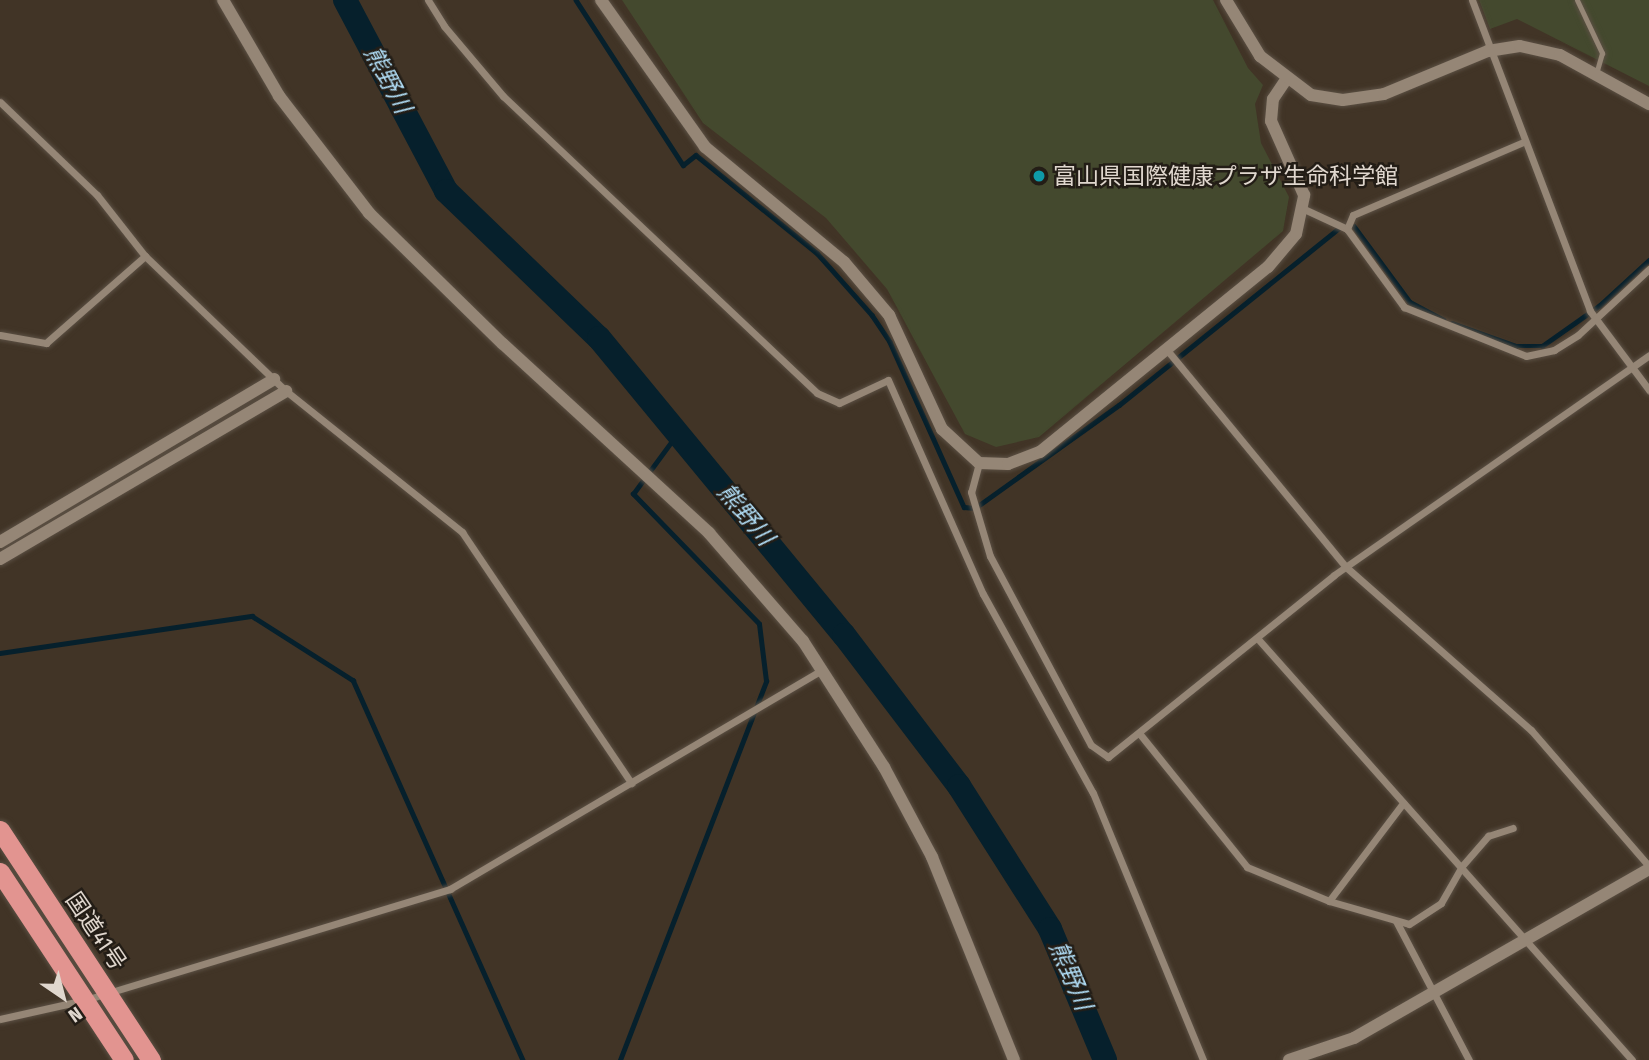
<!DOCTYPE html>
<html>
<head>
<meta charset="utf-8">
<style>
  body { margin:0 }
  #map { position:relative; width:1649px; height:1060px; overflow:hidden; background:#413426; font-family:"Fira Sans Condensed","Noto Sans JP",sans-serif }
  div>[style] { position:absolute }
  .green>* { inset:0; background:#44492e }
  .stream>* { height:4.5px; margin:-2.25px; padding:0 2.25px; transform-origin:2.25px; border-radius:2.25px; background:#06202c }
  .river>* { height:24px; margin:-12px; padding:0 12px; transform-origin:12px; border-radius:12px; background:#06202c }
  .roads { filter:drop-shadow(0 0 2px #5b5044) drop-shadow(0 0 2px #5b5044) }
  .service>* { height:5px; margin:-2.5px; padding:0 2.5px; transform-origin:2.5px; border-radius:2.5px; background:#958676 }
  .minor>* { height:7px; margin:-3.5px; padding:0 3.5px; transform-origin:3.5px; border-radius:3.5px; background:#958676 }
  .tertiary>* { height:12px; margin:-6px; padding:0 6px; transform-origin:6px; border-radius:6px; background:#958676 }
  .trunk>* { height:19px; margin:-9.5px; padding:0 9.5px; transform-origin:9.5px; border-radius:9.5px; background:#e29490 }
  .dots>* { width:19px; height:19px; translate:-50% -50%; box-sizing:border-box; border:4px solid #231d16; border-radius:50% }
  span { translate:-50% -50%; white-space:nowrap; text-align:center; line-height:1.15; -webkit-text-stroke:5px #231d16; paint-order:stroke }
  .poi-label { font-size:23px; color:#e0d7ce }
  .left { translate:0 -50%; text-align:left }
  .street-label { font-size:23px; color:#e0d7ce }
  .water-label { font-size:24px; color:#b1def7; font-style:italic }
  .north { position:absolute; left:28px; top:962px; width:70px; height:70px; -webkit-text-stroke:5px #231d16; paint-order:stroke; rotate:145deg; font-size:19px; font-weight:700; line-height:28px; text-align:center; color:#e0d7ce }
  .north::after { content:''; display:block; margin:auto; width:24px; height:32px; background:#e0d7ce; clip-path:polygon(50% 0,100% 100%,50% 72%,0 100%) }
</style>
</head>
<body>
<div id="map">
  <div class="green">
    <div style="clip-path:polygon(622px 0,1213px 0,1248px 68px,1263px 85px,1255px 104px,1261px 143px,1289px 197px,1283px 231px,1039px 437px,996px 447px,965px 434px,887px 289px,826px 218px,703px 123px)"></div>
    <div style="clip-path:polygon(1479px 0,1649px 0,1649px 86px,1517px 19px,1490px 29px)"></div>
  </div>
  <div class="stream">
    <div style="left:576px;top:0;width:197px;rotate:57deg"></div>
    <div style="left:683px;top:165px;width:16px;rotate:-38deg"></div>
    <div style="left:696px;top:155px;width:156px;rotate:39deg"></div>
    <div style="left:817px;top:253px;width:83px;rotate:48.4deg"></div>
    <div style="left:872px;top:315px;width:32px;rotate:56deg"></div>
    <div style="left:890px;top:342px;width:181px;rotate:65.8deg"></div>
    <div style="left:964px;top:507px;width:11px;rotate:5deg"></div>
    <div style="left:975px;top:508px;width:177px;rotate:-35.6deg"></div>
    <div style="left:1119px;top:405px;width:284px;rotate:-38.8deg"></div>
    <div style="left:1349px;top:226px;width:5px"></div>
    <div style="left:1354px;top:226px;width:94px;rotate:53.6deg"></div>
    <div style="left:1410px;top:302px;width:38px;rotate:28deg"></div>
    <div style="left:1452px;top:323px;width:68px;rotate:19.8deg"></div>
    <div style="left:1516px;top:346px;width:26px"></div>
    <div style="left:1542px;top:346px;width:70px;rotate:-35.1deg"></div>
    <div style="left:1599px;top:306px;width:68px;rotate:-42.6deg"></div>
    <div style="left:0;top:653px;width:255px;rotate:-8.4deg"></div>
    <div style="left:252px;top:616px;width:120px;rotate:32.4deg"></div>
    <div style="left:353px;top:680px;width:416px;rotate:65.9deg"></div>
    <div style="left:620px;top:1060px;width:406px;rotate:-68.9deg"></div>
    <div style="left:766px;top:681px;width:57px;rotate:-97deg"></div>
    <div style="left:759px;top:624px;width:181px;rotate:-134.1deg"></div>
    <div style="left:633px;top:494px;width:74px;rotate:-53.7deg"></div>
  </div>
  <div class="river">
    <div style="left:345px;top:0;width:216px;rotate:62.1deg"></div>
    <div style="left:446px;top:191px;width:212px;rotate:43.9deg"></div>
    <div style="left:599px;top:338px;width:385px;rotate:50.5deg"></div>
    <div style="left:844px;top:635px;width:190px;rotate:52.7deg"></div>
    <div style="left:959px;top:786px;width:169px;rotate:57.5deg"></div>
    <div style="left:1050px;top:929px;width:142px;rotate:67.2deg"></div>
  </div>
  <div class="roads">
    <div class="service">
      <div style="left:1577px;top:0;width:59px;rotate:64.7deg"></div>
      <div style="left:1602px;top:53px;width:22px;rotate:106deg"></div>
    </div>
    <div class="minor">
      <div style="left:428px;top:0;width:31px;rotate:58deg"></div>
      <div style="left:444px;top:26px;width:92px;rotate:49.9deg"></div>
      <div style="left:503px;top:96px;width:432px;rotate:43.4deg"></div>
      <div style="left:817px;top:393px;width:24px;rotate:24deg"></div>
      <div style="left:839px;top:403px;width:54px;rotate:-25.1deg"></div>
      <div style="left:888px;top:380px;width:234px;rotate:66.1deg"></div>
      <div style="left:983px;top:594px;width:227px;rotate:61.1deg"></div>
      <div style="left:1093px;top:793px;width:289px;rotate:67.6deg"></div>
      <div style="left:1472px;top:0;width:333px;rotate:69.2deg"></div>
      <div style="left:1590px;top:311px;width:99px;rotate:53.2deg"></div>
      <div style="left:0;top:102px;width:134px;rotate:43.8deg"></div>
      <div style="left:97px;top:195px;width:78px;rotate:51.8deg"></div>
      <div style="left:145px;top:256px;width:195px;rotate:43.8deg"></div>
      <div style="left:286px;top:391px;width:226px;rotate:38.7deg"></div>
      <div style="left:462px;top:532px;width:303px;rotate:56deg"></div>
      <div style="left:1304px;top:209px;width:47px;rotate:24.9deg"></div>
      <div style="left:1347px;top:229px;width:15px;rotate:-67deg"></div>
      <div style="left:1353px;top:215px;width:185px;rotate:-23.2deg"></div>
      <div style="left:1347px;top:229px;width:97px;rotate:53.8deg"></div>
      <div style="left:1404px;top:307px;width:131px;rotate:21.9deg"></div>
      <div style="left:1526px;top:356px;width:29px;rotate:-12deg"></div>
      <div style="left:1554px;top:350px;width:28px;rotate:-32deg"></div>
      <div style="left:1578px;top:335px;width:97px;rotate:-42.9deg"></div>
      <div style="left:0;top:335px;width:47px;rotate:9.9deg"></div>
      <div style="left:46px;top:343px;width:132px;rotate:-41.3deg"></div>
      <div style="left:1167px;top:350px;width:281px;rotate:50.5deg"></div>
      <div style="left:1346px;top:567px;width:247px;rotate:41.4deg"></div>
      <div style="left:1531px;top:730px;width:180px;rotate:49.1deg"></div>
      <div style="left:979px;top:463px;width:30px;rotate:105deg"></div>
      <div style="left:971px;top:492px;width:67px;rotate:73.5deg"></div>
      <div style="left:990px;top:556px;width:214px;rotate:61.9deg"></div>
      <div style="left:1091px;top:745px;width:21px;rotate:35deg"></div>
      <div style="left:1108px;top:757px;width:290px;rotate:-38.8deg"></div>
      <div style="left:1334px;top:575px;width:384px;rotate:-34.9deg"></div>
      <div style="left:1258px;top:639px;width:563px;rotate:48.38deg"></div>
      <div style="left:1139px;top:733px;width:172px;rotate:51.1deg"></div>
      <div style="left:1247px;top:867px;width:89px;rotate:22.5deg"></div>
      <div style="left:1329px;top:901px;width:123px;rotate:-52.9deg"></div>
      <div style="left:1329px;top:901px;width:83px;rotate:16deg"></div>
      <div style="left:1409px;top:924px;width:38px;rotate:-33deg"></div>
      <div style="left:1441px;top:903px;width:43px;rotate:-60.4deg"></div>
      <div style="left:1462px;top:866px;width:40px;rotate:-49deg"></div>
      <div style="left:1488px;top:836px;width:26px;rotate:-18deg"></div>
      <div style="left:1396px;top:921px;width:157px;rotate:62.3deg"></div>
      <div style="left:0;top:1019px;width:87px;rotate:-12.6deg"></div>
      <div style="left:85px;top:1000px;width:382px;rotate:-16.9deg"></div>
      <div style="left:450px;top:889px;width:432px;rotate:-30.5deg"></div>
    </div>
    <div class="tertiary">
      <div style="left:223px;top:0;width:111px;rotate:59.7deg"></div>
      <div style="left:279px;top:96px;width:148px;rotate:52.4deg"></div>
      <div style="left:369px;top:213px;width:187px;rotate:44.4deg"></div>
      <div style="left:503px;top:344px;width:280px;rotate:42.5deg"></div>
      <div style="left:709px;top:533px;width:143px;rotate:49deg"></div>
      <div style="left:803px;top:641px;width:150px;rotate:57.3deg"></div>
      <div style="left:884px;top:767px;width:102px;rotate:61.9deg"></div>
      <div style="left:932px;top:857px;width:219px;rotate:68deg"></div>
      <div style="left:601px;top:0;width:180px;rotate:54.7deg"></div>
      <div style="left:705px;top:147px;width:180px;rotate:39.6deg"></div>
      <div style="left:844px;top:262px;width:70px;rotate:49.7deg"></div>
      <div style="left:889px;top:315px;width:126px;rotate:65.1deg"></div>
      <div style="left:942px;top:429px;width:50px;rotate:42.6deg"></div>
      <div style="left:979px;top:463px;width:29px;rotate:2deg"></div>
      <div style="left:1008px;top:464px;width:34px;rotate:-21deg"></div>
      <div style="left:1040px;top:452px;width:294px;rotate:-39.1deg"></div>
      <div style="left:1268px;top:267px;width:43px;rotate:-49.7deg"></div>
      <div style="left:1296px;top:234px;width:40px;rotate:-78deg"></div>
      <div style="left:1304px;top:195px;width:81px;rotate:-114deg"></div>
      <div style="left:1271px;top:121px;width:22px;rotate:-85deg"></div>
      <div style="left:1273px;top:99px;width:23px;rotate:-56deg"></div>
      <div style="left:1226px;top:0;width:66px;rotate:58.7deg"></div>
      <div style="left:1260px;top:56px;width:64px;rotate:37.4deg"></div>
      <div style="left:1311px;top:95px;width:32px;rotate:9deg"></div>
      <div style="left:1343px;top:100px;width:41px;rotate:-8.3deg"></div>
      <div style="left:1384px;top:94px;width:113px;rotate:-22.5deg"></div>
      <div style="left:1488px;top:51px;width:32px;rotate:-9deg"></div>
      <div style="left:1520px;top:46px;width:41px;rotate:12.7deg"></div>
      <div style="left:1560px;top:55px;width:102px;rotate:28.8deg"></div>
      <div style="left:0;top:542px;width:319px;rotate:-30.7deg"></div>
      <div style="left:0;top:559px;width:332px;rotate:-30.4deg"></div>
      <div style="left:1289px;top:1060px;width:69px;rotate:-18.7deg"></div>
      <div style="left:1354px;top:1038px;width:340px;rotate:-29.8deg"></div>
    </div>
    <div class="trunk">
      <div style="left:0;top:830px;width:275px;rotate:56.7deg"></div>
      <div style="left:0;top:872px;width:225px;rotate:56.6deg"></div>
    </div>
  </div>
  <div class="dots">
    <div style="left:1039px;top:176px;background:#0f9aa8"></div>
  </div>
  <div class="poi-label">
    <span class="left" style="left:1053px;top:176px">富山県国際健康プラザ生命科学館</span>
  </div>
  <div class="street-label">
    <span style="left:96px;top:931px;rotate:56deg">国道41号</span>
  </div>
  <div class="water-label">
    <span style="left:387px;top:80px;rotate:62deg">熊野川</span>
    <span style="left:745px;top:515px;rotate:50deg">熊野川</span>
    <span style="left:1070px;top:976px;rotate:67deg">熊野川</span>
  </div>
  <div class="north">N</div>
</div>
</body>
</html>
